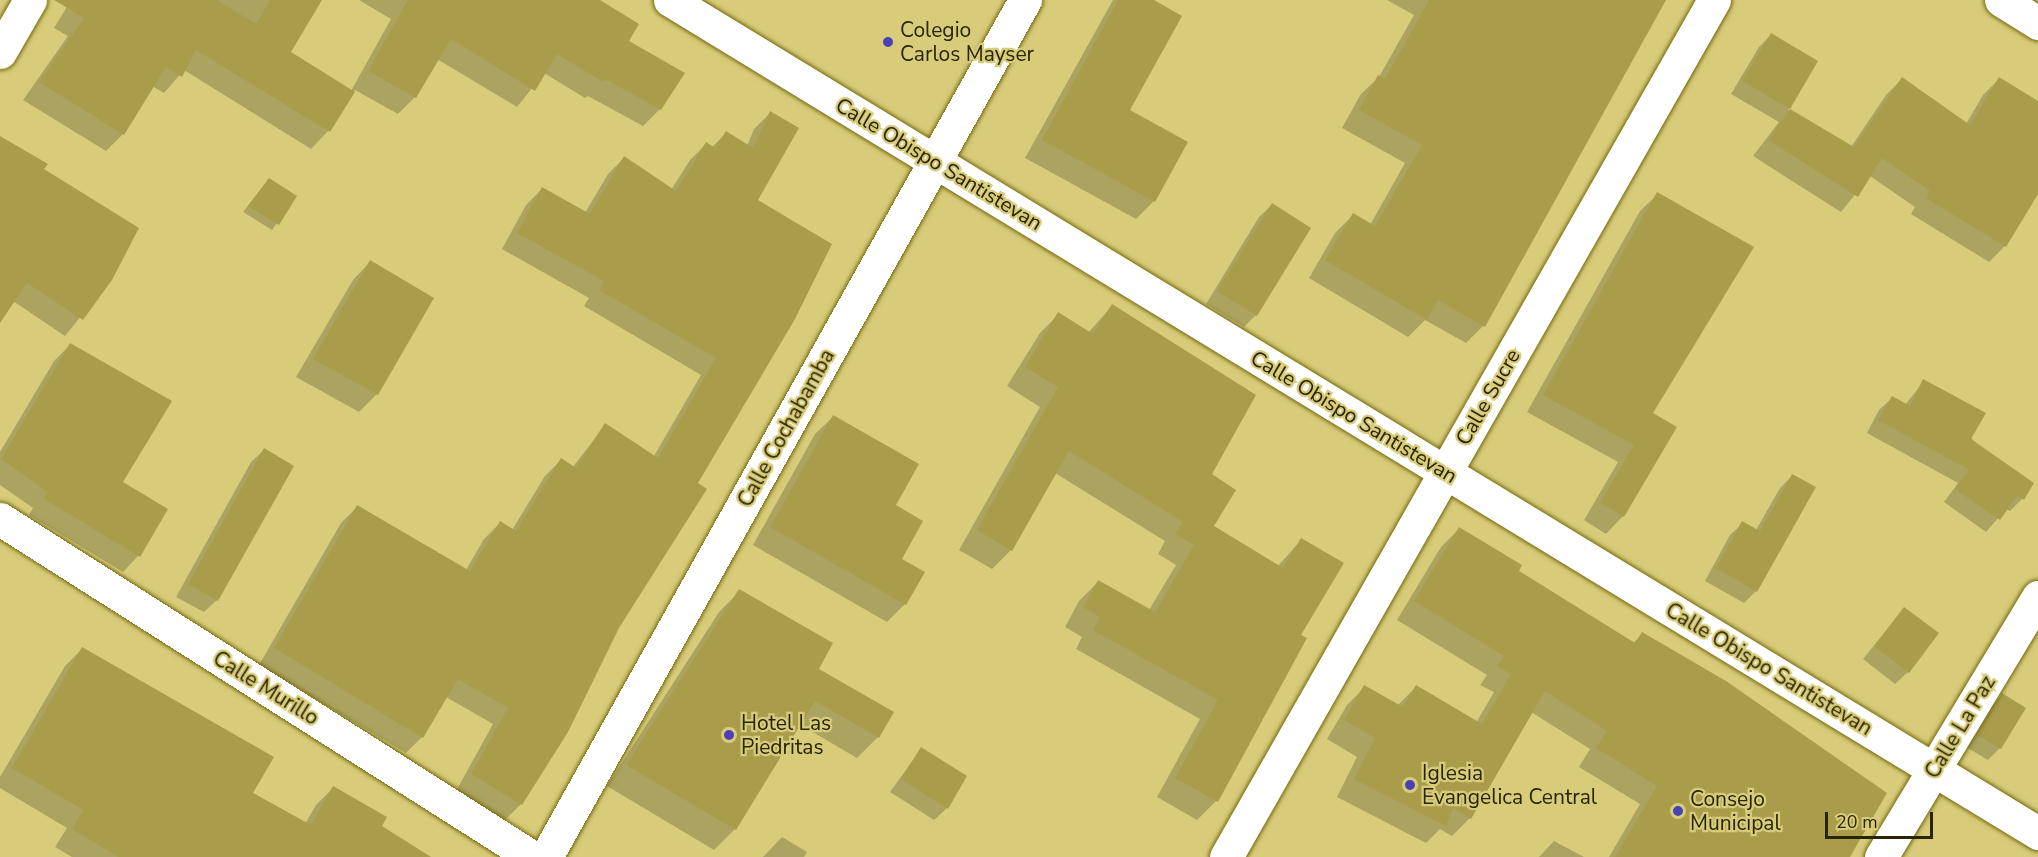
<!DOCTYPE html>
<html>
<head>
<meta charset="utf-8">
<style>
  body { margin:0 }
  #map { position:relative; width:2038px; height:857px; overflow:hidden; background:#d8cc7a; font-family:"Nunito Sans",sans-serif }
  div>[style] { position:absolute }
  .shadow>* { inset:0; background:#0003 }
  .building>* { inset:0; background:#a99d4c }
  .roads { filter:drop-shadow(0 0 2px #74680b) drop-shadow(0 0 2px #74680b) }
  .minor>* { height:33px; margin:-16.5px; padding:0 16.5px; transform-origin:16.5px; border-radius:16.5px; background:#fff }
  .dots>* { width:16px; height:16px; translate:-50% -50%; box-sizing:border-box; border:3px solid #d8cc7a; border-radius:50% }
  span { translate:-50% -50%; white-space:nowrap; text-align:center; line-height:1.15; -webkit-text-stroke:4.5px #d8cc7a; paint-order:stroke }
  .poi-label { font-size:21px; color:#292401 }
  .left { translate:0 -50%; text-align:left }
  .street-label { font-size:21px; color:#292401 }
  .scale { position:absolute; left:1825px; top:812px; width:108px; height:27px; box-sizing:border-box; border:3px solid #292401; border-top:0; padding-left:8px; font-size:18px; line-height:21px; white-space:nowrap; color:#292401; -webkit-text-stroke:4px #d8cc7a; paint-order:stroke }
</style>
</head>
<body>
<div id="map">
  <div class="shadow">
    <div style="clip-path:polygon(71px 0,321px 0,289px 53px,351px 91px,391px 19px,359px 0,597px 0,627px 42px,660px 109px,643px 126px,588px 96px,585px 98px,544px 73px,517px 107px,437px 59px,415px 97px,398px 114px,355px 90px,328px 131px,311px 149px,184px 70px,164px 93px,152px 86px,123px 134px,106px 151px,23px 100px,68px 36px,54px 28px)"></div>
    <div style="clip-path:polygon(1113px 0,1150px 0,1128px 111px,1154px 201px,1136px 219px,1025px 158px)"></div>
    <div style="clip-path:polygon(1387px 0,1664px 0,1483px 326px,1466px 343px,1425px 320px,1408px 337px,1309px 278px,1335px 233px,1353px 215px,1370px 225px,1405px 163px,1342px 128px,1361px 94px,1379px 77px,1414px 15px)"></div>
    <div style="clip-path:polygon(1771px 35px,1816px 62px,1788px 110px,1851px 147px,1886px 95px,1902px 79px,1966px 124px,1983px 95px,1999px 79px,2038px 102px,2038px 191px,2005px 246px,1989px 262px,1911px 214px,1915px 207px,1870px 176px,1841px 212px,1753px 156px,1779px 122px,1731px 94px,1759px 47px)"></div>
    <div style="clip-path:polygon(770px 113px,756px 201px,696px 484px,521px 804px,505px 820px,456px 791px,493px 724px,446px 697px,422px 737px,406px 753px,259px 665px,341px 523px,357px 507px,466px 570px,484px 539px,500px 523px,512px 530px,545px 476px,561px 460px,573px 467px,605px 425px,654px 456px,701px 375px,584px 306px,589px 298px,502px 249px,526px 205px,542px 189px,585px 213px,608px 174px,624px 158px,671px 190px,690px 160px,706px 144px,711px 148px,726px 133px,747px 146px,754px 129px)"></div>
    <div style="clip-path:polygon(0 137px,42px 170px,111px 279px,65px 336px,13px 301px,0 320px)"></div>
    <div style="clip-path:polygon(269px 179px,295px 197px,272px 230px,243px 212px)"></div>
    <div style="clip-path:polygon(1658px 194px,1752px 248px,1651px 414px,1623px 516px,1606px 534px,1584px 520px,1618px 462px,1527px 412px,1640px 211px)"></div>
    <div style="clip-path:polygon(1272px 205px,1256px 315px,1244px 327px,1206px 304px,1259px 217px)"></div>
    <div style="clip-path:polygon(370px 262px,377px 394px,359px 412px,296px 377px,353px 280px)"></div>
    <div style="clip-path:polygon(1112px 306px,1210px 475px,1212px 526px,1278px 566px,1301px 540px,1299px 635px,1216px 801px,1197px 820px,1157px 797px,1200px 719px,1076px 649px,1082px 637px,1065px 627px,1079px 601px,1098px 582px,1149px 610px,1176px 565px,1158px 554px,1165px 541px,1055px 473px,1011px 550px,992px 569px,959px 550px,1040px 407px,1007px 386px,1040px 333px,1059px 314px,1088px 333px)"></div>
    <div style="clip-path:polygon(70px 345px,121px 482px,166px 510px,138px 556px,123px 572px,29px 515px,33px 508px,0 485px,0 452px,54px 361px)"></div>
    <div style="clip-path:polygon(1924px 381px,2022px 499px,2010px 511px,2006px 509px,1986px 532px,1944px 502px,1958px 483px,1867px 433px,1879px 410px,1892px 398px,1905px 405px)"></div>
    <div style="clip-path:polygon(833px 417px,894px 506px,905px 604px,887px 622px,753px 545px,815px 434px)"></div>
    <div style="clip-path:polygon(264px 450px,217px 600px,204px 612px,176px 597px,251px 462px)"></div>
    <div style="clip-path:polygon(1792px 476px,1756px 591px,1744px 603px,1705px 581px,1730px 535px,1743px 523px,1756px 530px,1780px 488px)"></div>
    <div style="clip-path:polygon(1459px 529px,1516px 572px,1633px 643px,1643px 634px,1849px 857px,1609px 857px,1640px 804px,1579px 767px,1590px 749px,1531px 712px,1470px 818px,1452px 836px,1440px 829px,1426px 843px,1337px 797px,1357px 757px,1327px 739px,1347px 705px,1365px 687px,1397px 706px,1416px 687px,1476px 723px,1494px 692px,1480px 685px,1487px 675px,1397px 620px,1441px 547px)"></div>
    <div style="clip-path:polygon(740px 591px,878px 737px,857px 758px,799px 724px,735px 829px,714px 850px,607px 786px,719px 612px)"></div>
    <div style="clip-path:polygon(1904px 609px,1908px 672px,1895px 684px,1863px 659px)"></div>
    <div style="clip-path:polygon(82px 649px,251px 794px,305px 824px,316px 805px,333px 788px,380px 826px,429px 857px,72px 857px,55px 847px,67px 828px,0 788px,0 777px,65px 666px)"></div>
    <div style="clip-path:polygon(2002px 695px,2000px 748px,1988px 760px,1966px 747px,1990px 707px)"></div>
    <div style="clip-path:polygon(921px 749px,947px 808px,934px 820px,890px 792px)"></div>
    <div style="clip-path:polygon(782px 837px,807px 852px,804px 857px,763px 857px)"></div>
    <div style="clip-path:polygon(1554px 841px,1584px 857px,1539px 857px)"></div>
  </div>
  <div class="building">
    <div style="clip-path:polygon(54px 0,217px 0,256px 24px,270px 0,322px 0,291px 52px,355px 92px,330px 132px,196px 50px,182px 77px,166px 67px,124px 135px,39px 82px,84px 18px)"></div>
    <div style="clip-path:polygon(408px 0,600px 0,639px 24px,629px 41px,685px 73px,661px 110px,605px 79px,603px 82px,557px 54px,535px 91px,451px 39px,416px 98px,368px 71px)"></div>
    <div style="clip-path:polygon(1118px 0,1154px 0,1182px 16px,1130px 110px,1188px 142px,1155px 202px,1042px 140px)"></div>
    <div style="clip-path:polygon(1429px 0,1666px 0,1485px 327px,1438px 300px,1427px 320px,1325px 260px,1353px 213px,1375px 226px,1422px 145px,1359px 110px,1378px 75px,1385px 79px)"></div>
    <div style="clip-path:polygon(1771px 33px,1818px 61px,1790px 109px,1742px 81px)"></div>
    <div style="clip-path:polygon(1902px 77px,1970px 125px,1999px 77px,2038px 101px,2038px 194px,2006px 247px,1926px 198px,1930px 191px,1882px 158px,1858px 197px,1768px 140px,1790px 109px,1854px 147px)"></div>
    <div style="clip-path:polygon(770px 111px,799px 128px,758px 200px,832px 244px,795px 319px,698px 483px,707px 489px,619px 628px,568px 732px,522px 805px,471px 774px,508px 708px,458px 679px,423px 738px,274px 648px,357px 505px,470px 571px,500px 521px,516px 531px,561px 458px,576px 468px,605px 423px,658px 458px,716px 358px,599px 290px,604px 281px,517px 233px,542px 187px,590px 214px,624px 156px,676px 191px,706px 142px,715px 148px,726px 131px,753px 148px)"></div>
    <div style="clip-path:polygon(0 136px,48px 164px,44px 169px,139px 228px,112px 280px,83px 320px,27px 283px,0 323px)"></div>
    <div style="clip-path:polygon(269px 178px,297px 196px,279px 225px,248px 206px)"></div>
    <div style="clip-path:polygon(1657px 192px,1754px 247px,1653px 413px,1677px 427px,1624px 517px,1600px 503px,1634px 445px,1543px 395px)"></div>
    <div style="clip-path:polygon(1272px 203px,1311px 228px,1257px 316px,1217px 291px)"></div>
    <div style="clip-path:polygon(370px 260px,434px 298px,378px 395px,313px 359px)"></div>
    <div style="clip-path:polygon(1112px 304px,1256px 395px,1212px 474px,1236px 490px,1214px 526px,1283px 568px,1301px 538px,1344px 563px,1301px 635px,1307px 638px,1218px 802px,1175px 778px,1218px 700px,1093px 630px,1100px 617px,1083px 607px,1098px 580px,1155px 612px,1194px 545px,1175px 534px,1183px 522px,1069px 451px,1012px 551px,977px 530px,1058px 387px,1025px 367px,1058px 312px,1093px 334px)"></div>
    <div style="clip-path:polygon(70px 343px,172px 401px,123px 482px,168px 509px,140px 557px,44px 499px,48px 492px,1px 459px)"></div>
    <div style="clip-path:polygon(1923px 379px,1986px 413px,1971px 439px,2034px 483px,2024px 500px,2017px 496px,2000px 520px,1955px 489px,1969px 470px,1878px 420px,1892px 396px,1910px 406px)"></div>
    <div style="clip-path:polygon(833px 415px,919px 464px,896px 505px,923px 521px,902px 559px,925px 572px,906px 605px,770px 527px)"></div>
    <div style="clip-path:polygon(264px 448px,294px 466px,218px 601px,188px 584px)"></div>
    <div style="clip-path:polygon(1792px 474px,1816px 487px,1757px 592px,1716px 568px,1742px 521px,1760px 531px)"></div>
    <div style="clip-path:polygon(1459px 527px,1522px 565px,1519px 571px,1635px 643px,1642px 632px,1726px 681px,1887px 793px,1850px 857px,1615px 857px,1657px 786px,1596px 748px,1607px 731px,1545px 691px,1471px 819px,1453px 808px,1446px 826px,1354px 779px,1375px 738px,1344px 720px,1364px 685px,1403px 707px,1416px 685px,1482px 724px,1511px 674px,1497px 666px,1504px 656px,1414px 601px)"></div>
    <div style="clip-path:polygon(739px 589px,833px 643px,819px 669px,894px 712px,879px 738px,815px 701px,736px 830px,626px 765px)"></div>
    <div style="clip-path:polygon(1904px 607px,1939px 633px,1909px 673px,1874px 646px)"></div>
    <div style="clip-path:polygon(82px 647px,274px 757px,253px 793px,311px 825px,333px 786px,387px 817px,382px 826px,431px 857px,118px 857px,72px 829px,83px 810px,12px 768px)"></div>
    <div style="clip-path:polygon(2002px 693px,2026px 708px,2001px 749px,1977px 735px)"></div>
    <div style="clip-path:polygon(921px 747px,967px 776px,948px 809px,901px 779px)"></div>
  </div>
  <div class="roads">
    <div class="minor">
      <div style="left:670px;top:0;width:1602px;rotate:31.34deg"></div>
      <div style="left:2001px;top:0;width:44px;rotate:31.9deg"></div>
      <div style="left:0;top:52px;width:60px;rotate:-60deg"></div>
      <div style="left:0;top:519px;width:630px;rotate:32.43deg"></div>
      <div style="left:546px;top:857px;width:982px;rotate:-60.8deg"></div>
      <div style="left:1226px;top:857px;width:986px;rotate:-60.34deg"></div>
      <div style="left:1881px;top:857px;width:304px;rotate:-58.9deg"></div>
    </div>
  </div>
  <div class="dots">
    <div style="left:888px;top:42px;background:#4c40b7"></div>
    <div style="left:729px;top:735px;background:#4c40b7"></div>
    <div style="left:1410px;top:785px;background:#4c40b7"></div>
    <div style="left:1678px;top:811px;background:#4c40b7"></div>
  </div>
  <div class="poi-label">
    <span class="left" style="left:900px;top:42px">Colegio<br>Carlos Mayser</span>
    <span class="left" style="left:741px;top:735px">Hotel Las<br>Piedritas</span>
    <span class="left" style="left:1422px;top:785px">Iglesia<br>Evangelica Central</span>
    <span class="left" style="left:1690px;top:811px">Consejo<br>Municipal</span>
  </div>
  <div class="street-label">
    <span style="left:939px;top:164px;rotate:31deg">Calle Obispo Santistevan</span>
    <span style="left:1488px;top:397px;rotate:-60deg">Calle Sucre</span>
    <span style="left:1354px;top:417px;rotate:31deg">Calle Obispo Santistevan</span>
    <span style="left:786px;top:428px;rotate:-61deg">Calle Cochabamba</span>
    <span style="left:1769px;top:669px;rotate:31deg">Calle Obispo Santistevan</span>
    <span style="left:266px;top:688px;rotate:32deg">Calle Murillo</span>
    <span style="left:1960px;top:727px;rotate:-59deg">Calle La Paz</span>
  </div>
  <div class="scale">20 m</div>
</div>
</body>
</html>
